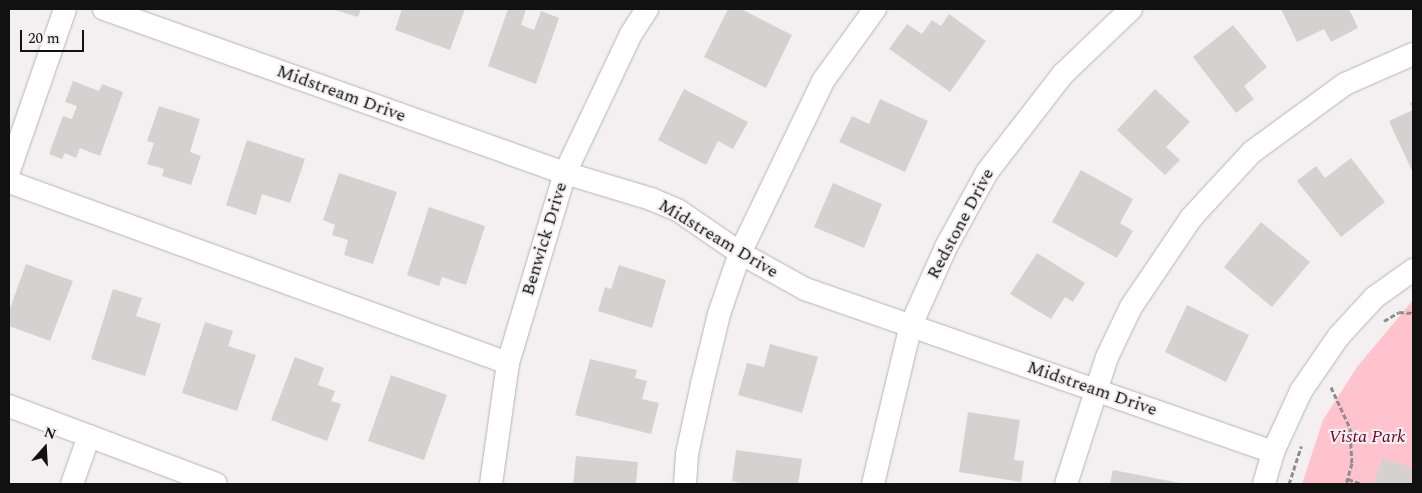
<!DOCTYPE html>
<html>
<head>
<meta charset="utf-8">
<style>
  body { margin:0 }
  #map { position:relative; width:1422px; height:493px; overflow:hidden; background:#f4f0f1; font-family:Spectral,serif }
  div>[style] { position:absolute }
  .green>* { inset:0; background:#ffc3cd }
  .building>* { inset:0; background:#d5d1d1 }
  .path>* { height:3px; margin-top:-1.5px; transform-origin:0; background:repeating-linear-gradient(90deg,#908d8e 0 5px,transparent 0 7.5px) }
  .roads { filter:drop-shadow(0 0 1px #b7b3b4) drop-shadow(0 0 1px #b7b3b4) }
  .minor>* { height:22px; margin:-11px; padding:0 11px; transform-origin:11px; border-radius:11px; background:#fff }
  span { translate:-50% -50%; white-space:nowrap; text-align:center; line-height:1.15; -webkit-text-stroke:4px #f4f0f1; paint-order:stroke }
  .street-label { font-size:18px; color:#121111 }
  .park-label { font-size:18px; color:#71002d; font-style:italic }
  .frame { position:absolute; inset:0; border:10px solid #121111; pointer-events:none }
  .north { position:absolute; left:20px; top:423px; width:50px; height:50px; -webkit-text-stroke:4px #f4f0f1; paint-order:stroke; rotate:19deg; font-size:14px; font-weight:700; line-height:20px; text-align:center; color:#121111 }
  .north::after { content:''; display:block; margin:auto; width:18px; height:22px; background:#121111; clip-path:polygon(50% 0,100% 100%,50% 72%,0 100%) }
  .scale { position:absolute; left:20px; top:30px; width:64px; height:22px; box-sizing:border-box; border:2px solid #121111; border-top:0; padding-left:6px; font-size:15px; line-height:18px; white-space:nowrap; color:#121111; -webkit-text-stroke:4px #f4f0f1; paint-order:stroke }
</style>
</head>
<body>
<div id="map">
  <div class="green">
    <div style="clip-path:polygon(1413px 300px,1413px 484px,1302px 484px,1323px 420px,1357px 367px)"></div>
  </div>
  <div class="building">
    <div style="clip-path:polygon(332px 9px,361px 9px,358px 17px)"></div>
    <div style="clip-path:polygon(402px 9px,465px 9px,450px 50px,395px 30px)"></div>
    <div style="clip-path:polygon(508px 9px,526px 9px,521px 25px,534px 30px,541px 11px,559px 18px,536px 84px,488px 66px)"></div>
    <div style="clip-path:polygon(728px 9px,741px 9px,792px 35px,766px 88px,704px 57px)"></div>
    <div style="clip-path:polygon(1281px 9px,1349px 9px,1358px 28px,1331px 42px,1324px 29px,1297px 42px)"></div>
    <div style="clip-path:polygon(949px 14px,986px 41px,950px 92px,889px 49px,907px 24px,922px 34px,932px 20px,941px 26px)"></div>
    <div style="clip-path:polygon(1233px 25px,1267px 67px,1244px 86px,1254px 99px,1236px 113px,1193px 57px)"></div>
    <div style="clip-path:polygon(73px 81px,99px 91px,102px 84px,123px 92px,100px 156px,80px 148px,76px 158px,65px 153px,62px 159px,49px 154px,63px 116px,72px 119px,77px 106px,65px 102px)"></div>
    <div style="clip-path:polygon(684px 89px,748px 122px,733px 149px,718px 141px,706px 165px,658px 140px)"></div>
    <div style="clip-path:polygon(1155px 89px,1190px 122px,1166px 147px,1180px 160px,1165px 175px,1117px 130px)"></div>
    <div style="clip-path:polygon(880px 99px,928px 121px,905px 172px,839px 142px,852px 116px,869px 124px)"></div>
    <div style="clip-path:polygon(1413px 101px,1413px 173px,1389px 121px,1413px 110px,1410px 103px)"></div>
    <div style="clip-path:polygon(159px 106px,200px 119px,190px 152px,201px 156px,191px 185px,162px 176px,164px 169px,147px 164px,154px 143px,147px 141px)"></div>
    <div style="clip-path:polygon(247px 140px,305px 159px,290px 203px,262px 194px,256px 215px,226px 205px)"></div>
    <div style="clip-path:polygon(1351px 158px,1385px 202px,1341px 237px,1297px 181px,1316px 166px,1325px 178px)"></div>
    <div style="clip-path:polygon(1081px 170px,1133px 199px,1120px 223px,1133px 231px,1117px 258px,1052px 222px)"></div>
    <div style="clip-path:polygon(339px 173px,397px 192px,373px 264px,344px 255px,348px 240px,332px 235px,335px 225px,323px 220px)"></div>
    <div style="clip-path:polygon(833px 183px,882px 204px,864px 248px,814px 227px)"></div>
    <div style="clip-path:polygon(429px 207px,485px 226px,466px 285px,442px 277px,439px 286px,407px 275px)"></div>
    <div style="clip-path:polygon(1261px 222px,1310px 262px,1272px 307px,1224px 267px)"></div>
    <div style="clip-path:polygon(1037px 253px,1085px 283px,1073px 302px,1065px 297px,1051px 319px,1010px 294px)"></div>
    <div style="clip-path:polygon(26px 264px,73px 281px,50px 341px,9px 326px,9px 311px)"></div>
    <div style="clip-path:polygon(619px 265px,666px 280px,652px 328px,598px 311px,605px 287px,611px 289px)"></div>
    <div style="clip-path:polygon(113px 289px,142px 298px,136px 316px,161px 324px,145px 376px,91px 359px)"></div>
    <div style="clip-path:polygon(1187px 305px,1249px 335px,1226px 382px,1165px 352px)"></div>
    <div style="clip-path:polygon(205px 322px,233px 331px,228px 346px,256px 355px,237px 411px,182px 393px)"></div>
    <div style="clip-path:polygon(770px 344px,818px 357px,802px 413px,738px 395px,747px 363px,764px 367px)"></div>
    <div style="clip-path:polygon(295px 357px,324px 368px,318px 385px,335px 391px,331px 401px,341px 404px,327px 441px,271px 420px)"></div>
    <div style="clip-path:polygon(590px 359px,637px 370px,635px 378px,647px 381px,642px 399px,659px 403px,651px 434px,575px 415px)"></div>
    <div style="clip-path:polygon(391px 375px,447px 395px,424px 460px,368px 441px)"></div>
    <div style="clip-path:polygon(968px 412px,1020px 420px,1014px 460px,1024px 461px,1021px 482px,959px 472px)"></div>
    <div style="clip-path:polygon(736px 450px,802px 459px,798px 484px,745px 484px,732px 481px)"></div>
    <div style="clip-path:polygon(576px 456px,638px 462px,636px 484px,573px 484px)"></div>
    <div style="clip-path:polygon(1383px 458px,1413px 468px,1410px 484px,1373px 484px)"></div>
    <div style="clip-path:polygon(1113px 470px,1180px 483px,1180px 484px,1110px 484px)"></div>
  </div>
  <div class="path">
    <div style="left:1384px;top:321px;width:17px;rotate:-31deg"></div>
    <div style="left:1399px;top:312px;width:14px;rotate:4deg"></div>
    <div style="left:1331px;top:387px;width:45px;rotate:65.1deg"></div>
    <div style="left:1350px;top:428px;width:35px;rotate:87deg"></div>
    <div style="left:1352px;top:463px;width:22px;rotate:106deg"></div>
    <div style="left:1348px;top:479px;width:15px;rotate:20deg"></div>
    <div style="left:1289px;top:484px;width:40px;rotate:-72deg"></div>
  </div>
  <div class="roads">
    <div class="minor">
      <div style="left:104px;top:9px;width:489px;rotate:19.6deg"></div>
      <div style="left:565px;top:173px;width:90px;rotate:16.8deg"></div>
      <div style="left:651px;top:199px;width:30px;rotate:23deg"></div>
      <div style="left:679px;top:211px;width:74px;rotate:34.5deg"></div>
      <div style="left:740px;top:253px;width:74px;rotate:29deg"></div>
      <div style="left:805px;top:289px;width:496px;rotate:19.2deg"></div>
      <div style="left:9px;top:171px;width:171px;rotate:-70.9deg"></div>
      <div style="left:9px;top:182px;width:531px;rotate:19.94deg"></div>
      <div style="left:9px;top:406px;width:221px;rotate:20.6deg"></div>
      <div style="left:72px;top:484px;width:51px;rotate:-70.5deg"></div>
      <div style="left:491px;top:484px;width:122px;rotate:-82deg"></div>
      <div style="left:508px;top:363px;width:198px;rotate:-73.3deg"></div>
      <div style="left:565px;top:173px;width:154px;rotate:-64.6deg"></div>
      <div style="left:631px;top:34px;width:30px;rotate:-57deg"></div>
      <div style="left:685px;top:484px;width:30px;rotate:-86deg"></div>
      <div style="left:687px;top:454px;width:72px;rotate:-77.9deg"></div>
      <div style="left:702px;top:384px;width:72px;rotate:-76.3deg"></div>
      <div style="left:719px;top:314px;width:65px;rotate:-71deg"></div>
      <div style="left:740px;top:253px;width:191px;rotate:-64.2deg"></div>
      <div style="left:823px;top:81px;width:89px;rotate:-54.2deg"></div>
      <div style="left:873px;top:484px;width:163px;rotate:-76.6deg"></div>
      <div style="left:911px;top:325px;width:85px;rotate:-65.8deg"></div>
      <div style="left:946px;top:247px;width:85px;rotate:-61.3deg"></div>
      <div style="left:987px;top:172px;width:124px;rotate:-52.2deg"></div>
      <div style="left:1063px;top:74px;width:94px;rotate:-43.7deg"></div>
      <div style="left:1066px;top:484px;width:133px;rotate:-72.1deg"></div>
      <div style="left:1107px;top:357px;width:55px;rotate:-64.4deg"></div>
      <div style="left:1131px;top:307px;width:107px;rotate:-56deg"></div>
      <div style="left:1191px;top:218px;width:90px;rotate:-47.3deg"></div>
      <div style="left:1252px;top:152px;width:115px;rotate:-36.2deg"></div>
      <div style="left:1345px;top:84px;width:74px;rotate:-23.8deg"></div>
      <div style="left:1264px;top:484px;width:33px;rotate:-74deg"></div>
      <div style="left:1273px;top:452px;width:67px;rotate:-65.3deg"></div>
      <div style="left:1301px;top:391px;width:67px;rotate:-55.4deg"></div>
      <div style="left:1339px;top:336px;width:53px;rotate:-47.3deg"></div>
      <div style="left:1375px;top:297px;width:47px;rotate:-35.4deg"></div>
    </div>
  </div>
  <div class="street-label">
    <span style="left:341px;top:94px;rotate:20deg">Midstream Drive</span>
    <span style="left:961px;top:224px;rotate:-62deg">Redstone Drive</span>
    <span style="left:545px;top:239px;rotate:-73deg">Benwick Drive</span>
    <span style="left:718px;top:239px;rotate:31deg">Midstream Drive</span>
    <span style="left:1092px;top:389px;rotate:19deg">Midstream Drive</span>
  </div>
  <div class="park-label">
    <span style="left:1367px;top:437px">Vista Park</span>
  </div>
  <div class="frame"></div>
  <div class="north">N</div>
  <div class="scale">20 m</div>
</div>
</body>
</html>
